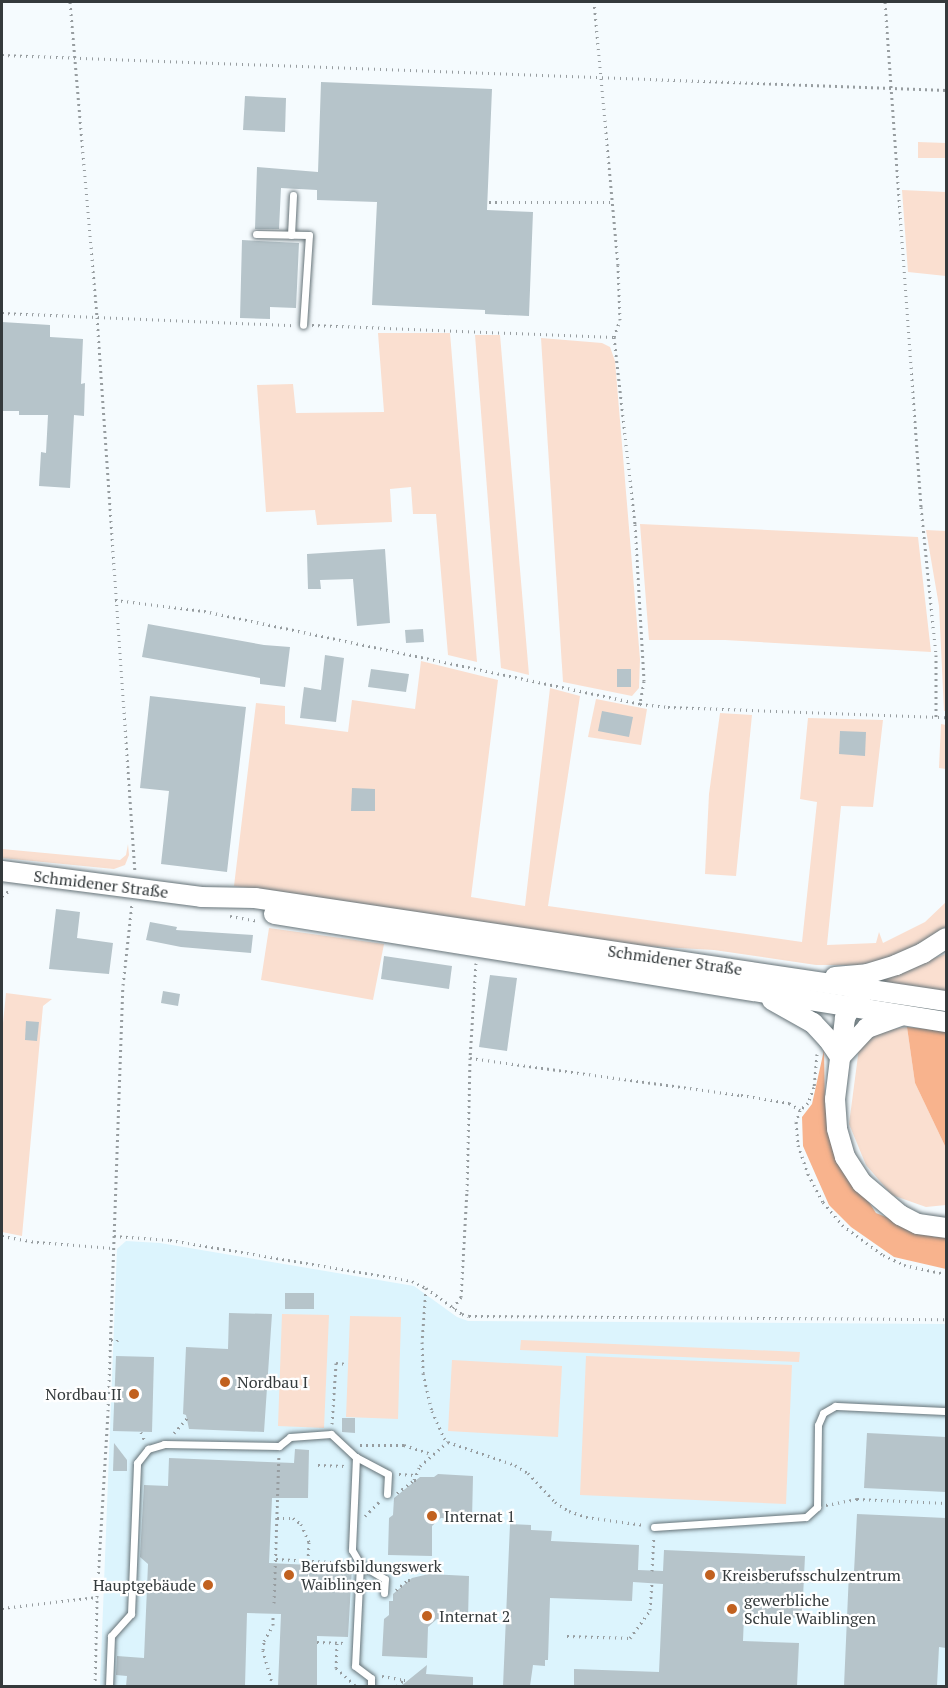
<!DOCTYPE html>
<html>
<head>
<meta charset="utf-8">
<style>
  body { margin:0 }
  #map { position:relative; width:948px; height:1688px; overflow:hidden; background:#f5fbfe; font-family:"PT Serif",serif }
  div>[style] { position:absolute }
  .built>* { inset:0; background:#dcf4fd }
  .green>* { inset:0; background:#fadfd0 }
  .forest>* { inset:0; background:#f8b38d }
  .building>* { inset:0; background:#b6c4ca }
  .path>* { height:3px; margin-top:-1.5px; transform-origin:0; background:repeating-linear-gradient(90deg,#979da0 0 1.5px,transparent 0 6px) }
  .roads { filter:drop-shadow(0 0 2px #667378) drop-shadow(0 0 2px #667378) }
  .service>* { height:7px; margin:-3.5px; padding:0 3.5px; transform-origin:3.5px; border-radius:3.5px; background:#fff }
  .secondary>* { height:20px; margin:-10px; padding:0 10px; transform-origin:10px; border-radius:10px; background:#fff }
  .dots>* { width:16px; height:16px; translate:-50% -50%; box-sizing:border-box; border:3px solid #fff; border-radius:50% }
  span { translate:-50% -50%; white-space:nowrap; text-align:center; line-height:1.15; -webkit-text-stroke:4.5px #fff; paint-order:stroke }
  .street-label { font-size:16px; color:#343a3c }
  .poi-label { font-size:16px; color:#343a3c }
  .left { translate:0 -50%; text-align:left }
  .right { translate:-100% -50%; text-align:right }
  .frame { position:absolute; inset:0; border:3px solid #343a3c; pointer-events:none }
</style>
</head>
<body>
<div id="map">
  <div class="built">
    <div style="clip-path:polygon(126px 1241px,160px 1243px,414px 1286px,457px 1317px,468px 1321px,946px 1324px,946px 1686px,100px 1686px,117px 1249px)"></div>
  </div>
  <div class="green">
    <div style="clip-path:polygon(918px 142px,946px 143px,946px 158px,918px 158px)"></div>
    <div style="clip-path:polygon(902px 190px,946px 192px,946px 276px,908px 272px)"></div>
    <div style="clip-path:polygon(378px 333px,450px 333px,477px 662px,448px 655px,436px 514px,413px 514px,411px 487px,390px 489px,392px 522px,317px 525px,315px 510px,266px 512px,257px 385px,293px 384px,296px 413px,384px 412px)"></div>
    <div style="clip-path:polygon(475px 335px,500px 335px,529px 675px,501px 668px)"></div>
    <div style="clip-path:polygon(541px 338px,602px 343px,610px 347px,615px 361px,640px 659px,639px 688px,632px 696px,563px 682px)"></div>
    <div style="clip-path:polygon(640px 524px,918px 537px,931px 652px,725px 640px,649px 640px)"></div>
    <div style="clip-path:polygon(926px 530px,946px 531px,946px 711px,944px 711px,939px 606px)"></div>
    <div style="clip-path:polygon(421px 661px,498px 680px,471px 897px,525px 906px,550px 688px,580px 696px,548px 906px,802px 942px,817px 802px,800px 799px,808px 718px,883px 720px,873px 807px,841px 806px,827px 945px,876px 943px,879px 932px,883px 943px,925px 922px,946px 902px,946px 926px,930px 939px,892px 958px,860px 965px,816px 965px,714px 950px,628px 945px,234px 886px,256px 703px,285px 706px,285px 724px,348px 732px,352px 700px,415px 709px)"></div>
    <div style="clip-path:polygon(596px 699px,647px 709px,641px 745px,588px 737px)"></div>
    <div style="clip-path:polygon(720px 713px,752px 715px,736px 876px,705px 874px,709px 794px)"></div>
    <div style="clip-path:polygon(941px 724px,946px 725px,946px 769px,939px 768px)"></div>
    <div style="clip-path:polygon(128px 844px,129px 855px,125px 865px,114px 869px,2px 858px,2px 849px,120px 860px,126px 855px)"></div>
    <div style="clip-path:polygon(269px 928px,384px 944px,373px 1000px,261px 980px)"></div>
    <div style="clip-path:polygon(946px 954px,946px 993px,867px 981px)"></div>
    <div style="clip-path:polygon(6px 993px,52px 999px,43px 1006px,22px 1236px,2px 1232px,2px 1033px)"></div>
    <div style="clip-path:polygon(907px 1027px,915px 1083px,946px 1148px,946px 1205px,926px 1207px,892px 1195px,866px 1165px,849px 1124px,859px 1048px,878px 1031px)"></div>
    <div style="clip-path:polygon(282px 1314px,329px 1315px,324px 1428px,278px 1426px)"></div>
    <div style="clip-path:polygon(350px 1316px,401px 1317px,398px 1419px,346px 1417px)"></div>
    <div style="clip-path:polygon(521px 1340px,800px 1352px,799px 1362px,520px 1350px)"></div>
    <div style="clip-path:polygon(586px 1356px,792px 1365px,786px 1504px,580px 1495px)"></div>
    <div style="clip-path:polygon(452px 1360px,562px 1366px,558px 1437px,448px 1431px)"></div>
  </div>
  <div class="forest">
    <div style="clip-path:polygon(907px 1027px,946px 1031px,946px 1148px,915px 1083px)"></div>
    <div style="clip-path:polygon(824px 1050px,825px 1105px,834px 1149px,876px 1213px,935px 1237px,946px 1237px,946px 1269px,894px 1257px,851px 1227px,829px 1205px,803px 1146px,802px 1117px,812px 1104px)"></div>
  </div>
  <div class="building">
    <div style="clip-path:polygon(321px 82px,492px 89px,487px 210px,533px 212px,529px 316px,485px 314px,485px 310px,372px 305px,377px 202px,317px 200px,317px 190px,281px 188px,279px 229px,255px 229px,257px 167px,318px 172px)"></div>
    <div style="clip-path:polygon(245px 96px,286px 98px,285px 132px,243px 130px)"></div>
    <div style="clip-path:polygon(242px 240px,299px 243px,296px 308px,270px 307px,270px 319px,240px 318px)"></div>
    <div style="clip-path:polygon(2px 322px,50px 325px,50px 337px,83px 339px,81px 384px,85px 383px,84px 416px,74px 415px,70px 488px,39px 486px,41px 452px,46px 453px,48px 415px,19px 415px,19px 411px,2px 411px)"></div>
    <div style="clip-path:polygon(385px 549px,390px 623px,357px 626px,353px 579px,320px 580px,321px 589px,308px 589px,307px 554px)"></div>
    <div style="clip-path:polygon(148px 624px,264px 645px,290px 647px,285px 687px,260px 684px,260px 678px,142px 657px)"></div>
    <div style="clip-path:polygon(423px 629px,424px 642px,406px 643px,405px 630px)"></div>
    <div style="clip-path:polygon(325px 655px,344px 658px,336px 722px,300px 718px,304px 687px,321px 690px)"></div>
    <div style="clip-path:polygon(371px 669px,409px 674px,406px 692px,368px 687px)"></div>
    <div style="clip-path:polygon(617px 669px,631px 669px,631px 687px,617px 687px)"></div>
    <div style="clip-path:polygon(150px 696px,246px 707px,227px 872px,161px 864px,169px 791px,140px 788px)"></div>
    <div style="clip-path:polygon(602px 711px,633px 717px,629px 737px,598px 731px)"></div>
    <div style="clip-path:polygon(840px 731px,866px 732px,865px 756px,839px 754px)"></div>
    <div style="clip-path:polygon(352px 788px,375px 789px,375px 811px,351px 811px)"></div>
    <div style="clip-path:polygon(56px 909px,80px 912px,77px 938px,113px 943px,109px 974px,49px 969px)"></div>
    <div style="clip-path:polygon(150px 922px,177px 927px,176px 930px,253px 935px,251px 953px,181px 947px,146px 940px)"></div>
    <div style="clip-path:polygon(384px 956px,452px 966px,449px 989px,381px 979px)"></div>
    <div style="clip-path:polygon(490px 975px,517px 978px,507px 1051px,479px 1047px)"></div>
    <div style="clip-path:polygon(163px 991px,180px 994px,178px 1006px,161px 1003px)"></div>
    <div style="clip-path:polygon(26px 1021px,39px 1022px,37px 1041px,25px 1040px)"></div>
    <div style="clip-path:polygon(285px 1293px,314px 1293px,314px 1309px,285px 1309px)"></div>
    <div style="clip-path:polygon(229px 1313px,272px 1314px,264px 1432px,189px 1429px,186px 1415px,183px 1414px,186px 1347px,228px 1349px)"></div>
    <div style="clip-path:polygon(116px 1356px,154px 1357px,152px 1432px,113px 1431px)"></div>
    <div style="clip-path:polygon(342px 1418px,355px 1418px,355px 1433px,342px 1432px)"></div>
    <div style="clip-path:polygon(867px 1433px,946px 1437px,946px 1492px,864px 1488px)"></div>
    <div style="clip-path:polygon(114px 1443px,127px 1460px,127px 1471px,113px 1471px)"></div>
    <div style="clip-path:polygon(295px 1449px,309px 1450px,308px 1498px,272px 1498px,269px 1563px,352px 1567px,348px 1637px,317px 1636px,317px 1686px,278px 1686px,281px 1614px,247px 1613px,245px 1686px,126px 1686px,127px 1676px,116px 1675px,117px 1656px,144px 1658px,148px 1564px,140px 1557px,144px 1485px,168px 1486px,169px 1458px,294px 1463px)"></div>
    <div style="clip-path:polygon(438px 1474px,473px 1476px,472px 1520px,441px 1518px,432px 1526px,432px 1556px,388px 1555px,389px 1518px,393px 1515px,394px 1498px,420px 1477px,434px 1477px)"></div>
    <div style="clip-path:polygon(857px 1514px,946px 1518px,946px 1648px,939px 1647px,937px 1686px,844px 1686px,849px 1572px,854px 1572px)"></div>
    <div style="clip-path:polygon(510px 1524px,531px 1525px,531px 1530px,552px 1531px,551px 1541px,639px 1545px,638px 1570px,663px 1571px,664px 1550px,805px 1556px,802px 1618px,744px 1616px,743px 1641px,799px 1643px,797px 1686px,574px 1686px,574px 1669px,659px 1672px,663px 1584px,633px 1582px,632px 1601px,550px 1598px,548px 1660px,545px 1660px,545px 1666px,533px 1665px,530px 1686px,503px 1686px)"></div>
    <div style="clip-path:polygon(429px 1574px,469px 1576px,468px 1620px,437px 1619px,428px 1627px,427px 1658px,382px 1656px,384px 1619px,389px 1615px,389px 1601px,393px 1601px,393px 1594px,412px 1578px)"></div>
    <div style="clip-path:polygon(427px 1665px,426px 1674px,473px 1677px,473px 1686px,401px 1686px)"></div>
  </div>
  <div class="path">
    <div style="left:70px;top:2px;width:316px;rotate:85.1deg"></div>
    <div style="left:97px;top:317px;width:557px;rotate:86.09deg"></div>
    <div style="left:885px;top:2px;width:506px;rotate:85.92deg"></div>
    <div style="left:921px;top:507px;width:149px;rotate:84.2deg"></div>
    <div style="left:936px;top:655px;width:62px;rotate:90deg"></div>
    <div style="left:2px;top:55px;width:945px;rotate:2.12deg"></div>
    <div style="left:489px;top:202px;width:124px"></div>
    <div style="left:2px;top:313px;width:291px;rotate:2.4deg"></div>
    <div style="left:312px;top:325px;width:302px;rotate:2.3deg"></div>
    <div style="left:614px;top:337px;width:18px;rotate:-71deg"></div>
    <div style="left:620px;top:320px;width:55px;rotate:-92.1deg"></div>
    <div style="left:618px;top:265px;width:264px;rotate:-95.2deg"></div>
    <div style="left:614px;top:337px;width:188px;rotate:83.6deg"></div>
    <div style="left:635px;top:524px;width:157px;rotate:86.7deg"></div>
    <div style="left:644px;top:681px;width:23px;rotate:100deg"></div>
    <div style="left:115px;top:600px;width:90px;rotate:7deg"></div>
    <div style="left:204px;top:611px;width:446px;rotate:12deg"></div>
    <div style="left:640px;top:704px;width:28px;rotate:6deg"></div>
    <div style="left:668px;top:707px;width:278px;rotate:2.1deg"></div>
    <div style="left:2px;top:896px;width:10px;rotate:-37deg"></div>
    <div style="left:230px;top:916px;width:29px;rotate:10deg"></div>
    <div style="left:476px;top:963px;width:95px;rotate:93.6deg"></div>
    <div style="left:470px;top:1058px;width:274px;rotate:7.8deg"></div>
    <div style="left:741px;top:1095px;width:49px;rotate:9.5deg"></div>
    <div style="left:789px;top:1103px;width:13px;rotate:32deg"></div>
    <div style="left:817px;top:1054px;width:33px;rotate:95deg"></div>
    <div style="left:814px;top:1087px;width:17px;rotate:111deg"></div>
    <div style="left:808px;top:1103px;width:11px;rotate:139deg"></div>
    <div style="left:800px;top:1110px;width:13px;rotate:108deg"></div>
    <div style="left:796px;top:1122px;width:23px;rotate:85deg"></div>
    <div style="left:798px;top:1145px;width:31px;rotate:71deg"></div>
    <div style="left:808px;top:1174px;width:32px;rotate:62deg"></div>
    <div style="left:823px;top:1202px;width:30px;rotate:50deg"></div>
    <div style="left:842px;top:1225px;width:51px;rotate:36.2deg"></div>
    <div style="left:883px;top:1255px;width:23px;rotate:25deg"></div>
    <div style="left:904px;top:1265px;width:43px;rotate:12.1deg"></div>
    <div style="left:2px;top:1236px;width:36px;rotate:10deg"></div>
    <div style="left:37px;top:1242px;width:76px;rotate:4.5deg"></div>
    <div style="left:114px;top:1236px;width:56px;rotate:4.1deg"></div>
    <div style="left:170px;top:1240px;width:245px;rotate:9.6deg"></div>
    <div style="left:412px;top:1281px;width:16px;rotate:27deg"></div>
    <div style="left:426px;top:1288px;width:44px;rotate:35.8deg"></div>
    <div style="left:462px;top:1314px;width:7px;rotate:16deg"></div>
    <div style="left:469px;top:1316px;width:477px;rotate:0.4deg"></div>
    <div style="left:426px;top:1288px;width:54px;rotate:94.2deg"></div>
    <div style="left:422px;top:1342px;width:31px;rotate:88deg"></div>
    <div style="left:423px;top:1373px;width:39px;rotate:77deg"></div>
    <div style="left:432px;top:1411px;width:30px;rotate:66deg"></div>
    <div style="left:444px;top:1438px;width:6px;rotate:45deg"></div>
    <div style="left:448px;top:1442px;width:71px;rotate:18.9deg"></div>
    <div style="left:515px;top:1465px;width:15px;rotate:32deg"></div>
    <div style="left:528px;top:1473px;width:40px;rotate:47deg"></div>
    <div style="left:555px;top:1502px;width:17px;rotate:33deg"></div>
    <div style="left:569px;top:1511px;width:18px;rotate:19deg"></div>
    <div style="left:586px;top:1517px;width:59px;rotate:7.9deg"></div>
    <div style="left:453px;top:1308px;width:14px;rotate:-54deg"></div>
    <div style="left:461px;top:1297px;width:106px;rotate:-86.8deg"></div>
    <div style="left:467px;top:1191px;width:133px;rotate:-88.7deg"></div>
    <div style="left:111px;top:1340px;width:6px;rotate:9deg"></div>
    <div style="left:117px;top:1341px;width:4px;rotate:-63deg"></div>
    <div style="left:332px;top:1424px;width:61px;rotate:-86.2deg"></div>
    <div style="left:336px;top:1363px;width:12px;rotate:5deg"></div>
    <div style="left:141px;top:1432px;width:8px;rotate:67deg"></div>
    <div style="left:174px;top:1433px;width:20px;rotate:-49deg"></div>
    <div style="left:360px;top:1445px;width:44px"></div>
    <div style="left:404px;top:1445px;width:28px;rotate:18deg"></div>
    <div style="left:318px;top:1465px;width:28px;rotate:2deg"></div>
    <div style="left:399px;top:1474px;width:16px;rotate:4deg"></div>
    <div style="left:414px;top:1480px;width:15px;rotate:-67deg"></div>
    <div style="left:420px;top:1466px;width:37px;rotate:-41deg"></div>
    <div style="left:397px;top:1493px;width:21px;rotate:-37deg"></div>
    <div style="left:414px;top:1480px;width:5px"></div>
    <div style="left:826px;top:1505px;width:32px;rotate:-11deg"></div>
    <div style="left:857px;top:1499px;width:89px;rotate:2.6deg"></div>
    <div style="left:365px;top:1516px;width:20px;rotate:-45deg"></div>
    <div style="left:277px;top:1518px;width:16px"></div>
    <div style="left:293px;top:1518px;width:10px;rotate:37deg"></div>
    <div style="left:301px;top:1524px;width:20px;rotate:66deg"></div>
    <div style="left:309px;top:1542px;width:19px;rotate:93deg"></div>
    <div style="left:276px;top:1559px;width:73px;rotate:3.1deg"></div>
    <div style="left:652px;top:1571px;width:33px;rotate:-87deg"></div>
    <div style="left:396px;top:1590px;width:16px;rotate:-40deg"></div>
    <div style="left:408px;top:1580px;width:5px"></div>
    <div style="left:274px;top:1603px;width:148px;rotate:-88.1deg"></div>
    <div style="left:2px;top:1608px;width:96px;rotate:-6.6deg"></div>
    <div style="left:567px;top:1636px;width:63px;rotate:1.8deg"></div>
    <div style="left:630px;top:1638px;width:34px;rotate:-54deg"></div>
    <div style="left:650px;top:1610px;width:27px;rotate:-86deg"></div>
    <div style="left:317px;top:1642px;width:28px;rotate:2deg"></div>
    <div style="left:337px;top:1643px;width:25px;rotate:92deg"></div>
    <div style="left:336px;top:1668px;width:27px;rotate:42deg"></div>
    <div style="left:382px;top:1676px;width:22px;rotate:10deg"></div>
    <div style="left:95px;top:1686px;width:89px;rotate:-88.7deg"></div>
    <div style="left:97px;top:1597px;width:186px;rotate:-86.6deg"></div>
    <div style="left:108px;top:1411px;width:426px;rotate:-88deg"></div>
    <div style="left:123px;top:985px;width:81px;rotate:-83.7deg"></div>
    <div style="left:273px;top:1686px;width:37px;rotate:-106deg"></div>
    <div style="left:263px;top:1650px;width:9px;rotate:-84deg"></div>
    <div style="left:264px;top:1641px;width:18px;rotate:-61deg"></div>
    <div style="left:273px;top:1625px;width:11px;rotate:-90deg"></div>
    <div style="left:397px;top:1686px;width:9px;rotate:-41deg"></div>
    <div style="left:404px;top:1680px;width:5px"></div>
  </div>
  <div class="roads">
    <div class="service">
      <div style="left:256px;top:234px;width:53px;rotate:1.1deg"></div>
      <div style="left:309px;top:235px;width:90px;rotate:93.8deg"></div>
      <div style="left:291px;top:235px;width:40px;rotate:-87.1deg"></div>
      <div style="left:356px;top:1457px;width:36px;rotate:28deg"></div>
      <div style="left:388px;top:1474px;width:20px;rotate:93deg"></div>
      <div style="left:654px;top:1527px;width:152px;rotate:-3.8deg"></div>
      <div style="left:806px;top:1517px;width:15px;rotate:-42deg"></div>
      <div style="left:817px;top:1507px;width:82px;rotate:-89.3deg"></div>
      <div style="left:818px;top:1425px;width:13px;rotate:-67deg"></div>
      <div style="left:823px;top:1413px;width:14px;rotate:-30deg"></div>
      <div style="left:835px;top:1406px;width:111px;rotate:2.6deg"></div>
      <div style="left:360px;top:1564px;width:29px;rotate:31deg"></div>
      <div style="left:385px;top:1579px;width:14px;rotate:94deg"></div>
      <div style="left:109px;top:1686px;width:50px;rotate:-87.7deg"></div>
      <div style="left:111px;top:1636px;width:30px;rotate:-48deg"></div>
      <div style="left:131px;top:1614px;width:151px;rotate:-87.7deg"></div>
      <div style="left:137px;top:1463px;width:18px;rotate:-52deg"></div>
      <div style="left:148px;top:1449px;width:17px;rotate:-17deg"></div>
      <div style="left:164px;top:1444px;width:115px;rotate:1deg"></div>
      <div style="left:279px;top:1446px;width:14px;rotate:-39deg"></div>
      <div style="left:290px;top:1437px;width:41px;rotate:-4.2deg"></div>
      <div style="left:331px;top:1434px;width:34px;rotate:43deg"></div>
      <div style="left:356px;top:1457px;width:93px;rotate:92.5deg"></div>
      <div style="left:352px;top:1550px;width:16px;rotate:60deg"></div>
      <div style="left:360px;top:1564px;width:102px;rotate:92.8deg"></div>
      <div style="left:355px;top:1666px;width:20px;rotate:37deg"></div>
      <div style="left:371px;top:1678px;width:8px;rotate:90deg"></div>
    </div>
    <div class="secondary">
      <div style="left:2px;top:871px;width:201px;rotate:7.4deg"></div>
      <div style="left:201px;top:897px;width:54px;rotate:1.1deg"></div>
      <div style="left:255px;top:898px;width:699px;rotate:8.48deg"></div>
      <div style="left:274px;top:914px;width:681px;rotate:9.13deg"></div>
      <div style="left:835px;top:977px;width:32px;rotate:-5deg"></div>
      <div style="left:867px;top:974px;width:30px;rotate:-17deg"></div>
      <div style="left:896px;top:965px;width:30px;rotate:-24deg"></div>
      <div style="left:923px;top:953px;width:27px;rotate:-33deg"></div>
      <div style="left:860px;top:999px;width:12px;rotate:138deg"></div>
      <div style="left:851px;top:1007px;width:13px;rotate:119deg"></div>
      <div style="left:845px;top:1018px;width:82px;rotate:97deg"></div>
      <div style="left:835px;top:1099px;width:30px;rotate:86deg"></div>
      <div style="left:837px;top:1129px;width:29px;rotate:74deg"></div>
      <div style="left:845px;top:1157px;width:31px;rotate:57deg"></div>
      <div style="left:862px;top:1183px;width:50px;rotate:40.1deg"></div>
      <div style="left:900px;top:1215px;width:20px;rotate:27deg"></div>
      <div style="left:918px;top:1224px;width:28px;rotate:8deg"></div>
      <div style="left:772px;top:1000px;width:47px;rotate:29.3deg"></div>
      <div style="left:813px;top:1023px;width:22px;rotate:47deg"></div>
      <div style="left:828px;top:1039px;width:22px;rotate:56deg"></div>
      <div style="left:840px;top:1057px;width:40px;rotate:-47deg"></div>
      <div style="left:867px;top:1028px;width:35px;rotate:-20deg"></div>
    </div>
  </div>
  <div class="dots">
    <div style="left:225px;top:1382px;background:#c1611f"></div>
    <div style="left:134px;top:1394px;background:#c1611f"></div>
    <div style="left:432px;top:1516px;background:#c1611f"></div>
    <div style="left:289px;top:1575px;background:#c1611f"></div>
    <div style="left:710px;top:1575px;background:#c1611f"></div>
    <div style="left:208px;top:1585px;background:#c1611f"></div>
    <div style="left:732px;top:1609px;background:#c1611f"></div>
    <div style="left:427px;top:1616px;background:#c1611f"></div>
  </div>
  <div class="street-label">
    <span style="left:101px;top:884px;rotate:7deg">Schmidener Straße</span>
    <span style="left:675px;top:960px;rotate:8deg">Schmidener Straße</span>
  </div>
  <div class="poi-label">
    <span class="left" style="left:237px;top:1382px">Nordbau I</span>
    <span class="right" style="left:122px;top:1394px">Nordbau II</span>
    <span class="left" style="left:444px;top:1516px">Internat 1</span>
    <span class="left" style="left:301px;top:1575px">Berufsbildungswerk<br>Waiblingen</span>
    <span class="left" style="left:722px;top:1575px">Kreisberufsschulzentrum</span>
    <span class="right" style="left:196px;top:1585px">Hauptgebäude</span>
    <span class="left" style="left:744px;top:1609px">gewerbliche<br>Schule Waiblingen</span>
    <span class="left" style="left:439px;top:1616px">Internat 2</span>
  </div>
  <div class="frame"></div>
</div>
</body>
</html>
